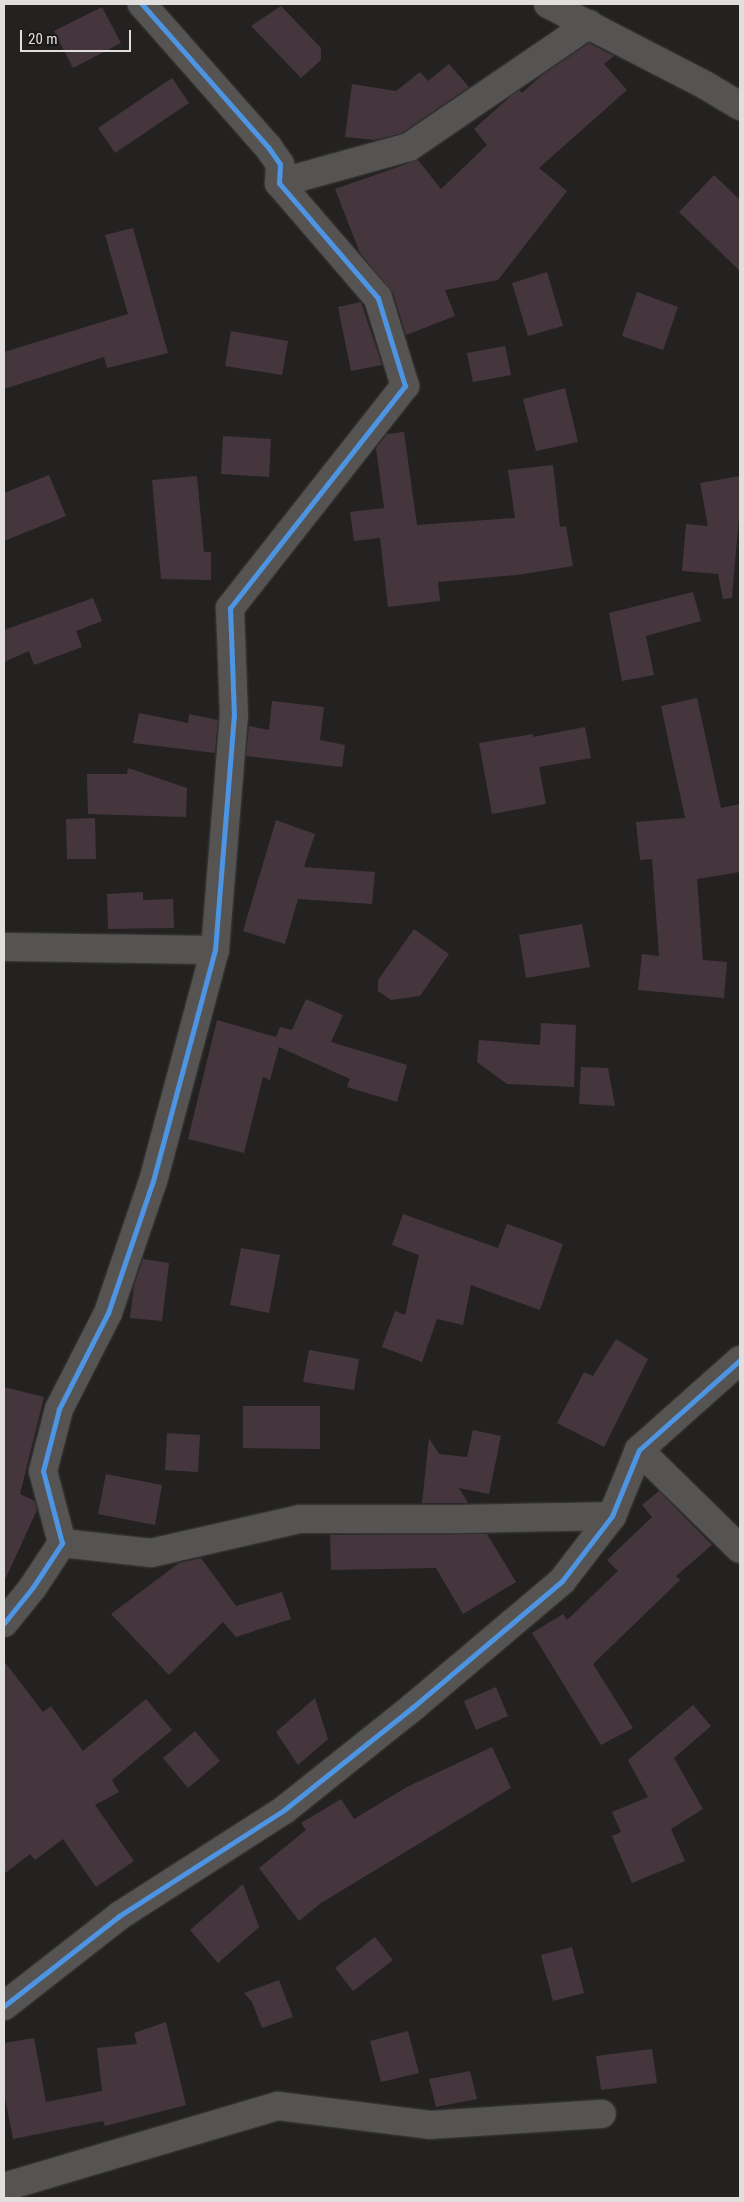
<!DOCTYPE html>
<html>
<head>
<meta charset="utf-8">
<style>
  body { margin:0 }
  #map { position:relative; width:744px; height:2202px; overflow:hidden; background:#232221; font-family:"Roboto Condensed",sans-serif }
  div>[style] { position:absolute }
  .building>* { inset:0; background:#45363e }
  .roads { filter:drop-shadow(0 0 1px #3e3e3d) drop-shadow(0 0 1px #3e3e3d) }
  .minor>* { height:28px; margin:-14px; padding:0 14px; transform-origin:14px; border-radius:14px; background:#555453 }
  .cycleway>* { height:5px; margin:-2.5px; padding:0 2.5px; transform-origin:2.5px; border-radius:2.5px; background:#4d94e3 }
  span { translate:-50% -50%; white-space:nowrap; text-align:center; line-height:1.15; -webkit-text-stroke:4px #1a1917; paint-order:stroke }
  .frame { position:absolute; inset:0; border:5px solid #e0dfdd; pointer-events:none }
  .scale { position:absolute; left:20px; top:30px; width:111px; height:22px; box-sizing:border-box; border:2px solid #e0dfdd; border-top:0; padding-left:6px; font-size:15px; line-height:18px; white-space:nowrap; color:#e0dfdd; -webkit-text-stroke:4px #1a1917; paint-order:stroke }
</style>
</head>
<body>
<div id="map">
  <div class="building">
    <div style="clip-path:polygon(281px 6px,321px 48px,321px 60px,301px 78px,251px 26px)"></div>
    <div style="clip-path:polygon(102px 7px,121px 43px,73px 68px,54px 31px)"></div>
    <div style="clip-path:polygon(589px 43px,614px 56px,604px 64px,627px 90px,539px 168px,567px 191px,498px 280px,445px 290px,455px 316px,406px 335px,393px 293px,360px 253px,335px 189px,418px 160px,441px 189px,487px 145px,474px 129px,512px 95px,519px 90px,522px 93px,542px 75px)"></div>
    <div style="clip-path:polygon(449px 64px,469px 87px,402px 133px,375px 140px,345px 137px,352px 84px,396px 91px,420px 72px,428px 81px)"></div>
    <div style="clip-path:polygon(172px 78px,189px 103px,115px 153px,98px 128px)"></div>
    <div style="clip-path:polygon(714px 175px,740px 200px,740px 271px,679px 212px)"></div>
    <div style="clip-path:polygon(133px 228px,168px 353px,107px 368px,104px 357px,4px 389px,4px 352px,128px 314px,105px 235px)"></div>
    <div style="clip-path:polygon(547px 272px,563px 326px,528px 336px,512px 283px)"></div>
    <div style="clip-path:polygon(637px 292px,678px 307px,663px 350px,622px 336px)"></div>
    <div style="clip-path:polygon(361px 302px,382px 365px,351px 371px,338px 307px)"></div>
    <div style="clip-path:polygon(231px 331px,288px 341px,282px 375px,225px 366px)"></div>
    <div style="clip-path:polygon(505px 346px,511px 375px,473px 382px,467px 353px)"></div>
    <div style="clip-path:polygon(565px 388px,578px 442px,536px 451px,523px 399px)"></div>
    <div style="clip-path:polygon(404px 432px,417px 525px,515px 518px,508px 470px,553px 465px,560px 527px,566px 526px,573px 566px,517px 575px,438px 582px,440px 601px,388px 607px,380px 538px,354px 541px,350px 512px,384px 508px,376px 448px,387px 434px)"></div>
    <div style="clip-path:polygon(223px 436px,271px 439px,269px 477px,221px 474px)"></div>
    <div style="clip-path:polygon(49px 475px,66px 516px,4px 541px,4px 493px)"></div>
    <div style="clip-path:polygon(197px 476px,204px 552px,211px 552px,211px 580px,161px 579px,152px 480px)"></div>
    <div style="clip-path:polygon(740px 476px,740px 505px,732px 598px,723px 599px,718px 574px,682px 571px,686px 524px,708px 526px,700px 483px)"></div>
    <div style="clip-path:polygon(693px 592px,701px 621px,646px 636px,654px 675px,622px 681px,609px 613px)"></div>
    <div style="clip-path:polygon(93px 598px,102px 621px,76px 631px,82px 647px,34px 665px,29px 651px,4px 662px,4px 630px)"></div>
    <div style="clip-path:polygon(697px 698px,721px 808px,740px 804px,740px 872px,697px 879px,703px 960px,727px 962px,724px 998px,638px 990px,642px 954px,659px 956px,652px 859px,640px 860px,636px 822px,685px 818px,661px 706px)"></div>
    <div style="clip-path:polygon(272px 701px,324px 707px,320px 740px,345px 745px,342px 767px,246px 756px,249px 726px,269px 730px)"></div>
    <div style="clip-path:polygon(139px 713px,188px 723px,189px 714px,218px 720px,215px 753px,133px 743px)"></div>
    <div style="clip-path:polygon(585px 727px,591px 758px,539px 767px,546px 804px,492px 814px,479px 743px,533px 734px,533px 737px)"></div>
    <div style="clip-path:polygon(128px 768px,187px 788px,186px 817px,88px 814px,87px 774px,127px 774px)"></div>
    <div style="clip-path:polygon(95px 818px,96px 859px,67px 859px,66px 819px)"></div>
    <div style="clip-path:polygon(276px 820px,315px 834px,304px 867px,375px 872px,372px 904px,298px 899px,285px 944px,243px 931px)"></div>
    <div style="clip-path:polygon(143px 892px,143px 900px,173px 899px,174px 928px,108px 929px,107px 894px)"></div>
    <div style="clip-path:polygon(582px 924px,590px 967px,526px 978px,519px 935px)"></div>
    <div style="clip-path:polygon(414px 929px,449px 954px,420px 996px,391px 1000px,378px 991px,378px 980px)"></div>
    <div style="clip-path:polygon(306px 999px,343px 1015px,331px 1042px,407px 1065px,397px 1102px,347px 1087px,350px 1079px,279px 1047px,270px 1080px,263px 1077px,244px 1153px,188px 1139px,217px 1020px,276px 1037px,280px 1027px,292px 1030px)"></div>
    <div style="clip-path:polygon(541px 1023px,576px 1025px,574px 1087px,507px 1084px,477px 1062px,479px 1040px,540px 1045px)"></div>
    <div style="clip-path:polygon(581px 1067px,608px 1068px,615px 1106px,579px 1104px)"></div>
    <div style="clip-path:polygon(403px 1214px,498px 1248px,507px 1224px,563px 1244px,540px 1310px,471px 1285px,463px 1325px,437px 1319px,422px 1362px,382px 1347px,395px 1311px,405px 1315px,419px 1255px,392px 1245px)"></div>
    <div style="clip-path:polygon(241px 1248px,280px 1255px,269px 1313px,230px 1305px)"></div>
    <div style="clip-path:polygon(143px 1259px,169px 1263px,162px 1321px,130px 1318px,134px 1285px)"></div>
    <div style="clip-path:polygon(616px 1339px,648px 1359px,604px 1447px,557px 1423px,584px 1372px,593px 1376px)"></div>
    <div style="clip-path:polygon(309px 1350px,359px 1359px,354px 1390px,303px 1382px)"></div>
    <div style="clip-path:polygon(4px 1387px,44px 1397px,20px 1494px,35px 1501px,37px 1510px,4px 1582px)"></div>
    <div style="clip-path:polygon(243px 1406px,320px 1406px,320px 1449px,243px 1448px)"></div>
    <div style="clip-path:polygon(473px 1430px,501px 1436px,489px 1494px,459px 1488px,468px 1503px,422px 1503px,429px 1438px,439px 1454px,467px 1457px)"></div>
    <div style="clip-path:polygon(167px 1433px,200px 1435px,198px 1472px,165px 1470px)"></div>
    <div style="clip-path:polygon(106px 1474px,162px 1485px,155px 1525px,98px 1514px)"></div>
    <div style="clip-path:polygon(659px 1491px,712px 1545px,676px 1576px,680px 1580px,593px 1664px,633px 1728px,601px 1745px,532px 1633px,563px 1614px,567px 1620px,618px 1571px,607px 1560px,652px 1517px,642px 1505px)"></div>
    <div style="clip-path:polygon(487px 1534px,516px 1582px,463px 1614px,436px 1568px,331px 1570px,330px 1535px)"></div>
    <div style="clip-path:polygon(201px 1558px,236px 1606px,282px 1592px,291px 1619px,236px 1637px,223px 1622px,169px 1675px,111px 1614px,179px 1563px)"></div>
    <div style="clip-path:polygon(4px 1661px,43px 1712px,51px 1706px,83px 1751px,146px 1699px,172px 1730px,112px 1780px,119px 1792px,95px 1805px,134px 1861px,96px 1887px,63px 1839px,35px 1860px,30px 1854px,4px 1874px)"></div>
    <div style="clip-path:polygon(496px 1687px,508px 1716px,476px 1730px,464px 1701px)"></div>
    <div style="clip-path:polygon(315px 1698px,328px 1739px,298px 1765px,276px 1732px)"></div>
    <div style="clip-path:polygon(693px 1705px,711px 1726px,674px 1758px,703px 1809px,671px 1829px,685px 1861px,632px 1883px,612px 1836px,621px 1832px,612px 1812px,648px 1797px,628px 1760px)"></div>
    <div style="clip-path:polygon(195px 1731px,220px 1761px,188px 1788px,163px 1758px)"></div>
    <div style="clip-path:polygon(492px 1747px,511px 1788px,321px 1903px,299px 1921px,259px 1868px,306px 1830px,301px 1823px,341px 1799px,354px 1819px,407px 1787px)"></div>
    <div style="clip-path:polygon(243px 1884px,259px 1927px,218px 1963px,190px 1930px)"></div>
    <div style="clip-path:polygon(375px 1937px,393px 1960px,353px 1991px,335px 1968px)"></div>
    <div style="clip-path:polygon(572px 1947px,584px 1993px,553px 2001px,541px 1955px)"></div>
    <div style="clip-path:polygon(279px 1980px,293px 2017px,262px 2028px,252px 2002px,244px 1993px)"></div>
    <div style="clip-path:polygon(166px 2022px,186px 2105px,105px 2126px,103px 2121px,13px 2139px,4px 2093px,4px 2043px,34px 2038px,46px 2102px,102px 2091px,97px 2048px,137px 2044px,134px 2033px)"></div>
    <div style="clip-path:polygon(408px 2031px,419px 2073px,381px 2082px,370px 2041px)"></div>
    <div style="clip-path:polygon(652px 2049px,657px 2083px,601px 2090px,596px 2056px)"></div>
    <div style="clip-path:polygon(470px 2071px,477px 2099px,436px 2107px,429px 2079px)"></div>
  </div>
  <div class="roads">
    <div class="minor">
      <div style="left:548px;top:4px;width:177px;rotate:27.3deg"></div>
      <div style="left:705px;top:85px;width:41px;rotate:31deg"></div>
      <div style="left:279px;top:183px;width:135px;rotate:-15.5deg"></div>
      <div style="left:409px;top:147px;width:218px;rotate:-34.3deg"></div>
      <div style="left:4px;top:947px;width:211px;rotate:0.8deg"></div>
      <div style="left:639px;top:1450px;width:141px;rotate:44.4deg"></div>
      <div style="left:62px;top:1543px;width:90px;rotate:6.4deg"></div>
      <div style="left:151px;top:1553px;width:153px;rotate:-12.9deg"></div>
      <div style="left:300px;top:1519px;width:159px"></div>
      <div style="left:459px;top:1519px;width:153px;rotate:-1.1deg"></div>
      <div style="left:4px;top:1623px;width:46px;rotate:-51.1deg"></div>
      <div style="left:33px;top:1587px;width:53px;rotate:-56.6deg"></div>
      <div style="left:62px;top:1543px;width:74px;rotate:-104.8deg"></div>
      <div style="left:43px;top:1471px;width:64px;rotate:-75.5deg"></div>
      <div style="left:59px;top:1409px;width:108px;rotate:-63deg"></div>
      <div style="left:108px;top:1313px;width:139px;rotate:-71.2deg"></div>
      <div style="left:153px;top:1181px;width:239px;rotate:-75deg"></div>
      <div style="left:215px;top:950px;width:235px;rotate:-85.4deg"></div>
      <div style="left:234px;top:716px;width:108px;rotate:-92.1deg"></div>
      <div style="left:230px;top:608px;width:283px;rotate:-51.8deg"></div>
      <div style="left:405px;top:386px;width:92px;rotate:-107.1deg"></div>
      <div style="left:378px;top:298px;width:152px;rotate:-130.7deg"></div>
      <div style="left:279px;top:183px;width:19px;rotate:-87deg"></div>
      <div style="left:280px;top:164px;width:21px;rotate:-125deg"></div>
      <div style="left:268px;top:147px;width:191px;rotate:-131.4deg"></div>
      <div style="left:4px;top:2006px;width:146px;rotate:-38deg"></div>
      <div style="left:119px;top:1916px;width:196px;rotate:-32.7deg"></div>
      <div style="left:284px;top:1810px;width:165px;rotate:-38.6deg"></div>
      <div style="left:413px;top:1707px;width:195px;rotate:-40.2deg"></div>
      <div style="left:562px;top:1581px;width:82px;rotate:-52.4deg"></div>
      <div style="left:612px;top:1516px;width:71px;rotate:-67.8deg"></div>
      <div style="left:639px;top:1450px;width:135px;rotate:-41.7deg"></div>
      <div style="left:4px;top:2187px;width:286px;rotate:-16.5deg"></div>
      <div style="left:278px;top:2106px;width:153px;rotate:7.1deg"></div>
      <div style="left:430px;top:2125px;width:172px;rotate:-3.7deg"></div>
    </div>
  </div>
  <div class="cycleway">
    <div style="left:4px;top:1623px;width:46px;rotate:-51.1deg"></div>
    <div style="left:33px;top:1587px;width:53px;rotate:-56.6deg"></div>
    <div style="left:62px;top:1543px;width:74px;rotate:-104.8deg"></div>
    <div style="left:43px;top:1471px;width:64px;rotate:-75.5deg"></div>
    <div style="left:59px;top:1409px;width:108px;rotate:-63deg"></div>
    <div style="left:108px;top:1313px;width:139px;rotate:-71.2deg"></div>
    <div style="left:153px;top:1181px;width:239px;rotate:-75deg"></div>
    <div style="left:215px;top:950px;width:235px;rotate:-85.4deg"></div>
    <div style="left:234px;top:716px;width:108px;rotate:-92.1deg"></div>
    <div style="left:230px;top:608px;width:283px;rotate:-51.8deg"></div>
    <div style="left:405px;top:386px;width:92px;rotate:-107.1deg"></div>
    <div style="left:378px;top:298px;width:152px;rotate:-130.7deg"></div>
    <div style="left:279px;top:183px;width:19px;rotate:-87deg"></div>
    <div style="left:280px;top:164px;width:21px;rotate:-125deg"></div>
    <div style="left:268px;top:147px;width:191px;rotate:-131.4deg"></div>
    <div style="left:4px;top:2006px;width:146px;rotate:-38deg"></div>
    <div style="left:119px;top:1916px;width:196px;rotate:-32.7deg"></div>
    <div style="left:284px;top:1810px;width:165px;rotate:-38.6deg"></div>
    <div style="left:413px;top:1707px;width:195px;rotate:-40.2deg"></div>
    <div style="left:562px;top:1581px;width:82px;rotate:-52.4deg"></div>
    <div style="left:612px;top:1516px;width:71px;rotate:-67.8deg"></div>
    <div style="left:639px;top:1450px;width:135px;rotate:-41.7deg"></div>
  </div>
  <div class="frame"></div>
  <div class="scale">20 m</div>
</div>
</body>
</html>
